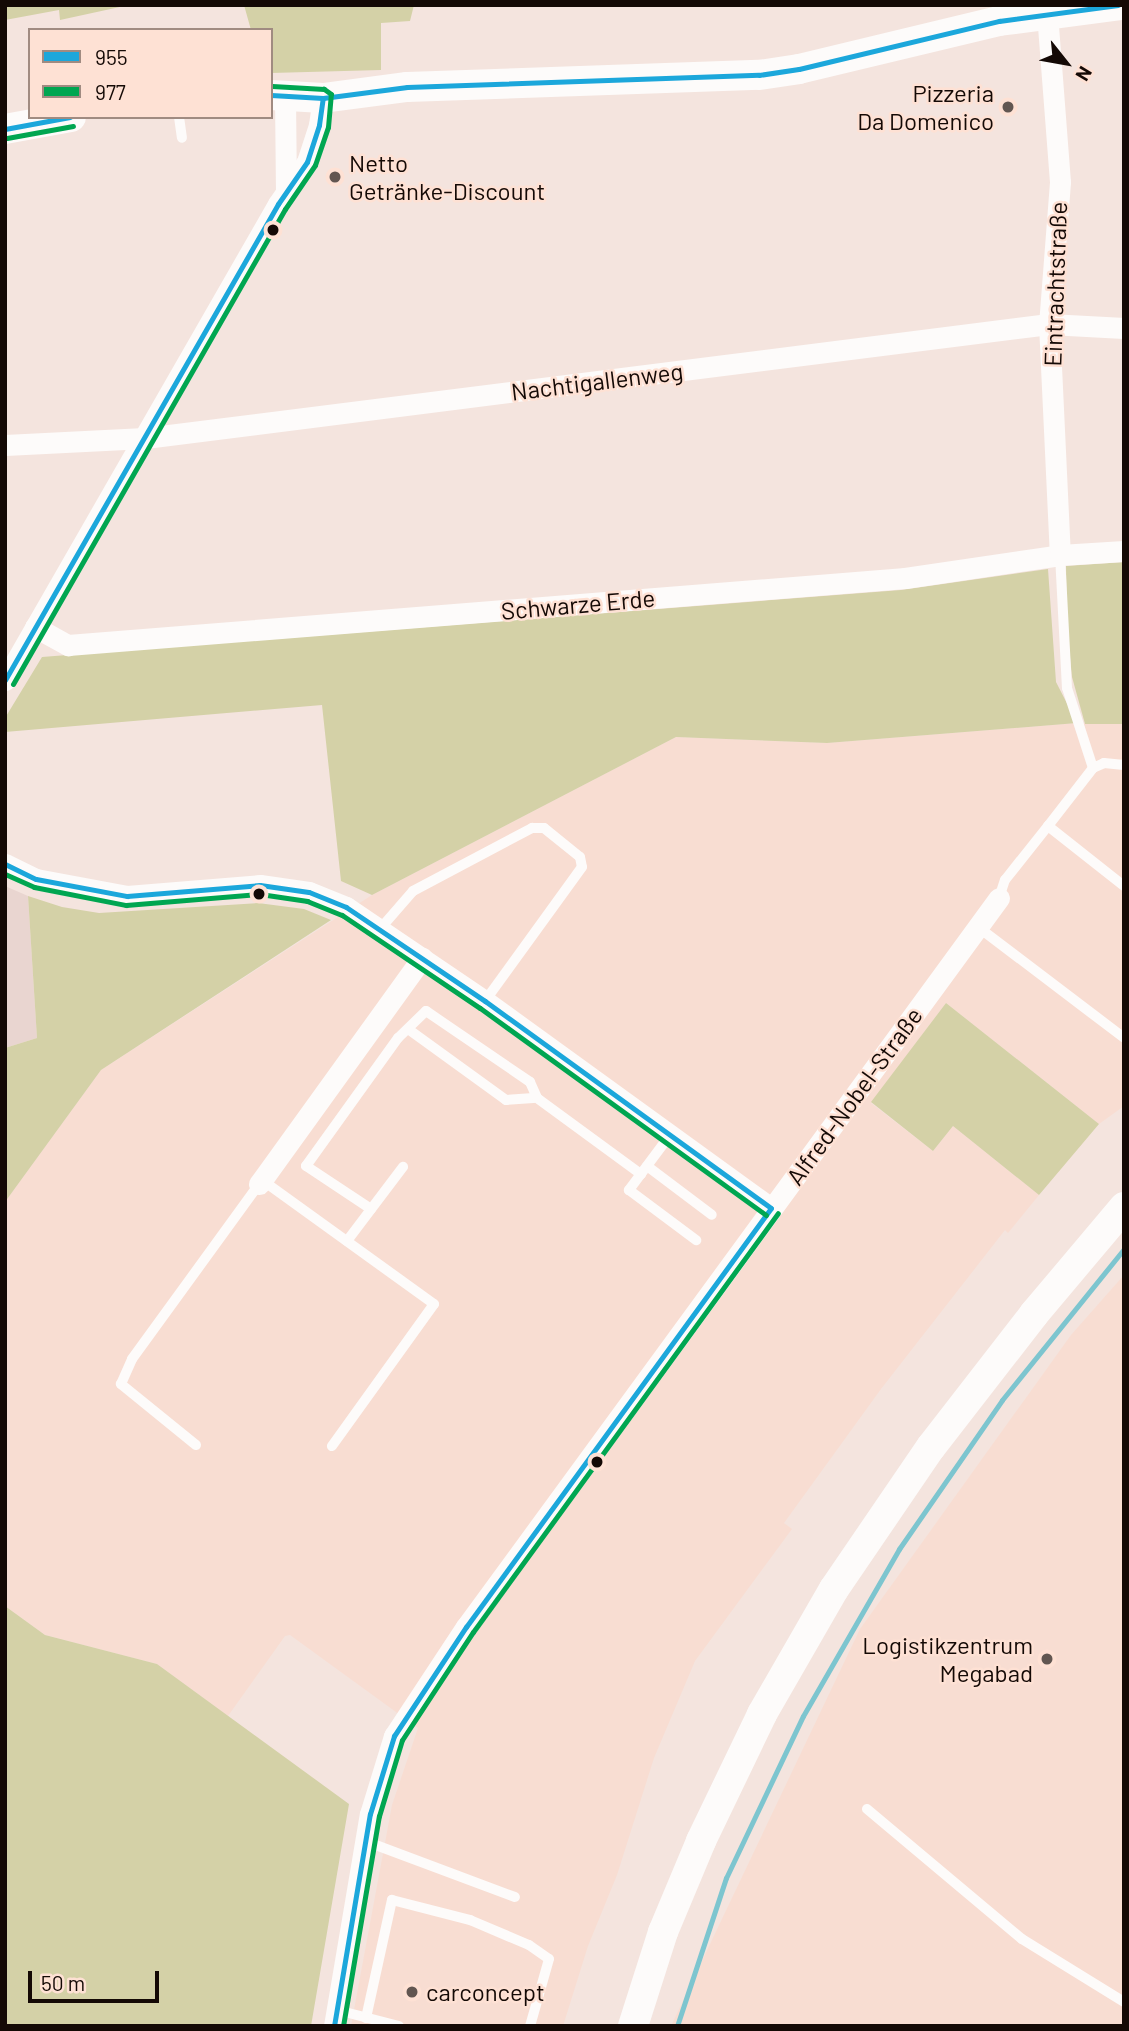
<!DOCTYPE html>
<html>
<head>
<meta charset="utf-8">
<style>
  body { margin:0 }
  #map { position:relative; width:1129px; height:2031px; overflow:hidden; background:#f4e4de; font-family:Barlow,sans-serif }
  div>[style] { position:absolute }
  .commercial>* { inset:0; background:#e9d5d0 }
  .built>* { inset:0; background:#f8ddd2 }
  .green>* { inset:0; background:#d4d1a7 }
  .stream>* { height:5px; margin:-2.5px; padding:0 2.5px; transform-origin:2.5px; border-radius:2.5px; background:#7dc5cf }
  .lane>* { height:10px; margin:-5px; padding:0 5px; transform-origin:5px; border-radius:5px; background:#fdfbfa }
  .street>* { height:21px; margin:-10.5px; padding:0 10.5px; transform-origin:10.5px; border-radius:10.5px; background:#fdfbfa }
  .secondary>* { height:30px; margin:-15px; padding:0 15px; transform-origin:15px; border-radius:15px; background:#fdfbfa }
  .bus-1>* { height:5px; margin:-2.5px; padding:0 2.5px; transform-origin:2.5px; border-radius:2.5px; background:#1ca7db }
  .bus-2>* { height:5px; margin:-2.5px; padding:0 2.5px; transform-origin:2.5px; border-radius:2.5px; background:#00a651 }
  .dots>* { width:19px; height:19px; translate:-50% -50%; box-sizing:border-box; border:4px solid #fee1d4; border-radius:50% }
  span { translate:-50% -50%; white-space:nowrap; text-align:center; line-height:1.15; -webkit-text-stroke:5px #fee1d4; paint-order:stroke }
  .poi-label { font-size:24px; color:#140905 }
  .right { translate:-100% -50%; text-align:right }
  .left { translate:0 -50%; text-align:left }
  .street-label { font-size:24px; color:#140905 }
  .frame { position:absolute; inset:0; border:7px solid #140905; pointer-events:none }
  .legend { position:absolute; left:28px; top:28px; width:245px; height:91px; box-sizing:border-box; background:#fee1d4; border:2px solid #a08b81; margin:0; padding:9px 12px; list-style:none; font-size:21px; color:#140905 }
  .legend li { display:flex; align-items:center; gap:14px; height:35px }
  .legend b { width:35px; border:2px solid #a08b81 }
  .north { position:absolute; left:1031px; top:28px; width:70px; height:70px; -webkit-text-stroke:5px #fee1d4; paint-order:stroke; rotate:121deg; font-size:19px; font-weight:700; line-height:28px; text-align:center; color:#140905 }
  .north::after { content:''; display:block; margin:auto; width:24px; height:32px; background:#140905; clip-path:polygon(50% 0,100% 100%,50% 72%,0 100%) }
  .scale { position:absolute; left:28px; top:1971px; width:131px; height:32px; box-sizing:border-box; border:4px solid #140905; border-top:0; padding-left:9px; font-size:21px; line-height:24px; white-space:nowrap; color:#140905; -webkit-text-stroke:5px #fee1d4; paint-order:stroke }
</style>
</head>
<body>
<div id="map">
  <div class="commercial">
    <div style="clip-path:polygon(5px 886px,28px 896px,37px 1038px,5px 1048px)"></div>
  </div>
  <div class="built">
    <div style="clip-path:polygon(1077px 723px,1124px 724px,1124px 1106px,1099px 1124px,946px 1003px,871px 1103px,933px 1151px,953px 1126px,1039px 1195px,1008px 1233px,1005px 1230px,881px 1389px,784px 1523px,792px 1529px,695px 1661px,654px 1758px,617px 1875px,588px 1946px,563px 2026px,351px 2026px,392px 1805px,418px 1728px,290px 1635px,285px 1636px,228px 1716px,157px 1664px,45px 1635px,5px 1606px,5px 1202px,101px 1070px,372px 895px,676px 737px,827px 743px)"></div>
    <div style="clip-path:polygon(1124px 1275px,1124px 2026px,671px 2026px,860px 1629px,1071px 1335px)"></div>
  </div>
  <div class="green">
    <div style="clip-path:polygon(5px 5px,129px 5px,60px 20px,59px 10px,5px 20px)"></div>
    <div style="clip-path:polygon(244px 5px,414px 5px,410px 21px,381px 23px,381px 70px,271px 73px,271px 30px,251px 30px)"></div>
    <div style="clip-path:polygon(1124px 562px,1124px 724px,1085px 724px,1072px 677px,1067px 626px,1066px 566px)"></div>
    <div style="clip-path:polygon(1048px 569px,1056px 682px,1077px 723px,827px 743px,676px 737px,372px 895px,341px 881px,322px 705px,5px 732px,5px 718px,42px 657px,901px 590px)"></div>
    <div style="clip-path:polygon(28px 896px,62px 907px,99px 913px,258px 903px,304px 909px,331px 920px,101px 1070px,5px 1202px,5px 1048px,37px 1038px)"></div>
    <div style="clip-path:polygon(946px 1003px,1099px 1124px,1039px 1195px,953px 1126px,933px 1151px,871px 1102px)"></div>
    <div style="clip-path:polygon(5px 1606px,45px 1635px,157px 1664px,349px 1804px,311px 2026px,5px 2026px)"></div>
  </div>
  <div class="stream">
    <div style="left:677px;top:2026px;width:156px;rotate:-71.7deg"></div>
    <div style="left:726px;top:1878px;width:179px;rotate:-64.6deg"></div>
    <div style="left:803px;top:1716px;width:193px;rotate:-60.1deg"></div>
    <div style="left:899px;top:1549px;width:181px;rotate:-55.3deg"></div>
    <div style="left:1002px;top:1400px;width:194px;rotate:-51.1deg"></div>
  </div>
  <div class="lane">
    <div style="left:179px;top:117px;width:21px;rotate:82deg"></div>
    <div style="left:1060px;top:555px;width:133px;rotate:87deg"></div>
    <div style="left:1067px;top:688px;width:84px;rotate:72deg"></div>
    <div style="left:1048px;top:826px;width:73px;rotate:-52.2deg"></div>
    <div style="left:1093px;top:768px;width:12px;rotate:-24deg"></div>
    <div style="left:1104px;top:763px;width:20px;rotate:6deg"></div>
    <div style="left:999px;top:898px;width:19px;rotate:-72deg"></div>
    <div style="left:1005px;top:880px;width:69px;rotate:-51.5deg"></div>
    <div style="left:1048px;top:826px;width:97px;rotate:38.3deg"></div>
    <div style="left:978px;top:927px;width:183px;rotate:37.2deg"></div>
    <div style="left:380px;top:929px;width:50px;rotate:-49deg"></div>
    <div style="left:413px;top:891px;width:135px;rotate:-27.9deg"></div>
    <div style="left:532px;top:828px;width:12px"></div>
    <div style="left:544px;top:828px;width:46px;rotate:38.9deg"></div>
    <div style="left:580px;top:857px;width:10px;rotate:79deg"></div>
    <div style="left:582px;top:867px;width:165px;rotate:125.9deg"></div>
    <div style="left:408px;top:1029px;width:121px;rotate:35.9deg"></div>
    <div style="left:506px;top:1100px;width:31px;rotate:-4deg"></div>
    <div style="left:670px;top:1135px;width:69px;rotate:126.7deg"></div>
    <div style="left:629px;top:1190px;width:84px;rotate:36.7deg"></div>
    <div style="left:647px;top:1166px;width:81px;rotate:37deg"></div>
    <div style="left:262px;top:1180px;width:212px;rotate:35.8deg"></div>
    <div style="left:434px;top:1304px;width:175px;rotate:125.7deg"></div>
    <div style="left:371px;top:1209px;width:78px;rotate:-146.5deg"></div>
    <div style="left:306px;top:1166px;width:158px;rotate:-54.3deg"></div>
    <div style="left:398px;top:1038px;width:39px;rotate:-44deg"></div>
    <div style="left:426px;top:1011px;width:126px;rotate:34.3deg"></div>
    <div style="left:530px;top:1082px;width:17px;rotate:66deg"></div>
    <div style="left:537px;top:1098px;width:129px;rotate:36.2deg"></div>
    <div style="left:347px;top:1241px;width:93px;rotate:-52.9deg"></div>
    <div style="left:196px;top:1445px;width:97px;rotate:-140.9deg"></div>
    <div style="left:121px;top:1384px;width:27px;rotate:-66deg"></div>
    <div style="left:132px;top:1359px;width:216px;rotate:-54deg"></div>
    <div style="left:867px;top:1809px;width:202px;rotate:40deg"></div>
    <div style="left:1022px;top:1939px;width:120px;rotate:31.7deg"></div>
    <div style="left:365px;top:1841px;width:160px;rotate:20.5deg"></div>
    <div style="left:337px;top:2010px;width:64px;rotate:14.5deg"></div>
    <div style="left:366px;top:2018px;width:121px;rotate:-77.6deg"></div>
    <div style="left:392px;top:1900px;width:81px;rotate:14.4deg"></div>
    <div style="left:470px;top:1920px;width:64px;rotate:23deg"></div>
    <div style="left:529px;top:1945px;width:24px;rotate:35deg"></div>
    <div style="left:549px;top:1959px;width:70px;rotate:105.8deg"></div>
  </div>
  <div class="street">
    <div style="left:1047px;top:13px;width:169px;rotate:85.6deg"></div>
    <div style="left:1060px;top:182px;width:142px;rotate:94.4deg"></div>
    <div style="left:1049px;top:324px;width:231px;rotate:87.3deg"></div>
    <div style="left:285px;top:97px;width:93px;rotate:89.4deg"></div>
    <div style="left:5px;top:445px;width:140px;rotate:-2.9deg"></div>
    <div style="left:145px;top:438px;width:911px;rotate:-7.19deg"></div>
    <div style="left:1049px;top:324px;width:75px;rotate:3.1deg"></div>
    <div style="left:35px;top:627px;width:38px;rotate:29deg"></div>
    <div style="left:68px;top:645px;width:840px;rotate:-4.58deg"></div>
    <div style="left:905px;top:578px;width:157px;rotate:-8.4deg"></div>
    <div style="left:1060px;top:555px;width:64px;rotate:-3.6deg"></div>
    <div style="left:5px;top:680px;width:549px;rotate:-60.16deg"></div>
    <div style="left:278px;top:204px;width:51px;rotate:-55.4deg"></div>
    <div style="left:307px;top:162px;width:39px;rotate:-72deg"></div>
    <div style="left:319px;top:125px;width:27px;rotate:-82deg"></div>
    <div style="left:5px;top:864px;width:34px;rotate:26deg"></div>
    <div style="left:36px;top:879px;width:93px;rotate:10.6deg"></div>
    <div style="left:127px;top:896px;width:133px;rotate:-4.7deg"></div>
    <div style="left:260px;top:885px;width:49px;rotate:8.1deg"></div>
    <div style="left:309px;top:892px;width:40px;rotate:22deg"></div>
    <div style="left:346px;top:907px;width:168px;rotate:34.1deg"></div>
    <div style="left:485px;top:1001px;width:353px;rotate:35.9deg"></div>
    <div style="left:259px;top:1184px;width:279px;rotate:-54.2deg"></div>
    <div style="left:334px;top:2026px;width:215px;rotate:-80.4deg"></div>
    <div style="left:370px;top:1814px;width:82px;rotate:-72.9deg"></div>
    <div style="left:394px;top:1736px;width:131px;rotate:-56.6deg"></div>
    <div style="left:466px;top:1627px;width:903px;rotate:-53.83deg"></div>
  </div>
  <div class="secondary">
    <div style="left:271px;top:95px;width:52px;rotate:3.3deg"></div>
    <div style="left:323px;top:98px;width:85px;rotate:-7.5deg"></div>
    <div style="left:407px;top:87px;width:352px;rotate:-2deg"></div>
    <div style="left:759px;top:75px;width:40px;rotate:-8.5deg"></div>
    <div style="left:799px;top:69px;width:206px;rotate:-13.5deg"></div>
    <div style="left:999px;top:21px;width:122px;rotate:-7.5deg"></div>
    <div style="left:5px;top:129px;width:67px;rotate:-10.3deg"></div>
    <div style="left:633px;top:2026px;width:99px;rotate:-72.3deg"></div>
    <div style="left:663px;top:1932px;width:99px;rotate:-67.3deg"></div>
    <div style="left:701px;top:1841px;width:141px;rotate:-64.3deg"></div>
    <div style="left:762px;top:1714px;width:144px;rotate:-60.1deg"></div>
    <div style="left:834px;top:1589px;width:172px;rotate:-55.7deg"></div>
    <div style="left:931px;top:1447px;width:168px;rotate:-52.2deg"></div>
    <div style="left:1034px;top:1314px;width:140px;rotate:-49.9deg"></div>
  </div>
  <div class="bus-1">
    <div style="left:271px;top:95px;width:52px;rotate:3.3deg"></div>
    <div style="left:323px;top:98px;width:85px;rotate:-7.5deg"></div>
    <div style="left:407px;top:87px;width:352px;rotate:-2deg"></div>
    <div style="left:759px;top:75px;width:40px;rotate:-8.5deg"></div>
    <div style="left:799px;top:69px;width:206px;rotate:-13.5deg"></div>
    <div style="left:999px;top:21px;width:120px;rotate:-7.7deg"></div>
    <div style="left:5px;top:129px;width:66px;rotate:-10.5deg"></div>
    <div style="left:5px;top:680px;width:549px;rotate:-60.16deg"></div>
    <div style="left:278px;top:204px;width:51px;rotate:-55.4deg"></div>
    <div style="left:307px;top:162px;width:39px;rotate:-72deg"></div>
    <div style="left:319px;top:125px;width:27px;rotate:-82deg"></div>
    <div style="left:5px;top:864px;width:34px;rotate:26deg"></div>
    <div style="left:36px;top:879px;width:93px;rotate:10.6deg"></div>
    <div style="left:127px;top:896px;width:133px;rotate:-4.7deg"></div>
    <div style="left:260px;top:885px;width:49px;rotate:8.1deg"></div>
    <div style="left:309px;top:892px;width:40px;rotate:22deg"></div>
    <div style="left:346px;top:907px;width:168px;rotate:34.1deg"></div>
    <div style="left:485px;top:1001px;width:353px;rotate:35.9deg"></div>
    <div style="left:334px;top:2026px;width:215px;rotate:-80.4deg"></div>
    <div style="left:370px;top:1814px;width:82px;rotate:-72.9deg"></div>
    <div style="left:394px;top:1736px;width:131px;rotate:-56.6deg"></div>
    <div style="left:466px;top:1627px;width:518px;rotate:-53.95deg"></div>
  </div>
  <div class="bus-2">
    <div style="left:7px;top:138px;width:67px;rotate:-10.3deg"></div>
    <div style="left:13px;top:684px;width:547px;rotate:-60.2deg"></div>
    <div style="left:285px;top:209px;width:53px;rotate:-55.7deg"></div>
    <div style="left:315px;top:165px;width:40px;rotate:-71.1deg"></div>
    <div style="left:328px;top:127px;width:33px;rotate:-85deg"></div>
    <div style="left:331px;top:94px;width:9px;rotate:-144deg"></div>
    <div style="left:324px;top:89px;width:52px;rotate:-176.7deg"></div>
    <div style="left:5px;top:874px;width:32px;rotate:24deg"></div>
    <div style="left:34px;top:887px;width:94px;rotate:11.1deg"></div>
    <div style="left:126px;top:905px;width:134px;rotate:-4.7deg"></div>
    <div style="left:260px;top:894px;width:48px;rotate:8.5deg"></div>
    <div style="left:307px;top:901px;width:38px;rotate:22deg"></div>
    <div style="left:342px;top:915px;width:166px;rotate:34deg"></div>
    <div style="left:480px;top:1008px;width:353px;rotate:35.9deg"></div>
    <div style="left:343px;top:2026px;width:213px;rotate:-80.3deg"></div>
    <div style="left:379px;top:1816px;width:79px;rotate:-73.2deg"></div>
    <div style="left:402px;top:1740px;width:129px;rotate:-56.7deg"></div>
    <div style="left:473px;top:1632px;width:518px;rotate:-53.95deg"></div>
  </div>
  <div class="dots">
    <div style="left:1008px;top:107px;background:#625651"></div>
    <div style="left:335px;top:177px;background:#625651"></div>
    <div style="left:273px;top:230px;background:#140905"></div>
    <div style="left:259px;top:894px;background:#140905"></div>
    <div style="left:597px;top:1462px;background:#140905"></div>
    <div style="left:1047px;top:1659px;background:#625651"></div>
    <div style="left:412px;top:1992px;background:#625651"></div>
  </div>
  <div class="poi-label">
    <span class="right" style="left:994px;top:107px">Pizzeria<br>Da Domenico</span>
    <span class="left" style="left:349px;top:177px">Netto<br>Getränke-Discount</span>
    <span class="right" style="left:1033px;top:1659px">Logistikzentrum<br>Megabad</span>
    <span class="left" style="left:426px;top:1992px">carconcept</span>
  </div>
  <div class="street-label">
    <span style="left:1055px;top:284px;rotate:-88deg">Eintrachtstraße</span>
    <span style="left:597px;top:381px;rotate:-7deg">Nachtigallenweg</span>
    <span style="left:578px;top:604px;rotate:-5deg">Schwarze Erde</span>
    <span style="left:854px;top:1096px;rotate:-54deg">Alfred-Nobel-Straße</span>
  </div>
  <div class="frame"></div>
  <ul class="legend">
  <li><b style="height:9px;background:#1ca7db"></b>955</li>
  <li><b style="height:9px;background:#00a651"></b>977</li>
  </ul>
  <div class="north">N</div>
  <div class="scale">50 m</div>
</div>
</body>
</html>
